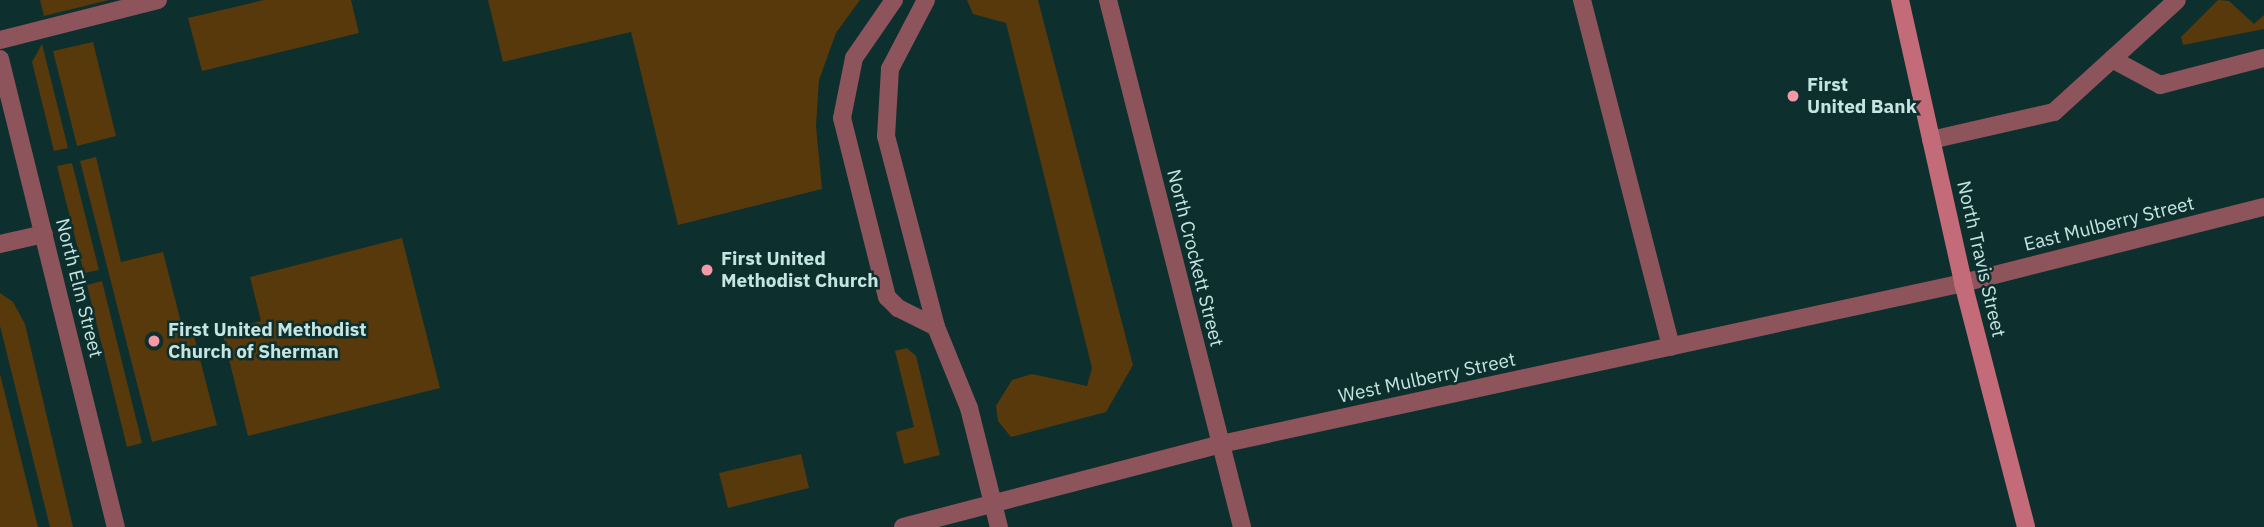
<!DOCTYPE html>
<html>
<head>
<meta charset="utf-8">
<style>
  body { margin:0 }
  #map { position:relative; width:2264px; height:527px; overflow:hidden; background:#0d2f2d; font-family:"IBM Plex Sans",sans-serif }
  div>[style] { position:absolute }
  .green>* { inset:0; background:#58390b }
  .service>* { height:18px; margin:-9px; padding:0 9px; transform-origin:9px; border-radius:9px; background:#8d545c }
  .minor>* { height:18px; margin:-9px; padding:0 9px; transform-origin:9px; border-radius:9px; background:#8d545c }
  .tertiary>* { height:18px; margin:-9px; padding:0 9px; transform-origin:9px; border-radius:9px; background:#8d545c }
  .secondary>* { height:18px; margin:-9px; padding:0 9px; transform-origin:9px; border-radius:9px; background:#c46b79 }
  .dots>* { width:19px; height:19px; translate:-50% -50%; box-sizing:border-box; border:4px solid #0d2f2d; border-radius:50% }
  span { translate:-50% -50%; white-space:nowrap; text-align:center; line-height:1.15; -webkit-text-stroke:5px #0d2f2d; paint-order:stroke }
  .poi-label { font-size:19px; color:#c6e5e2; font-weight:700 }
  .left { translate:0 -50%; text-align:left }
  .street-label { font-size:19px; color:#c6e5e2 }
</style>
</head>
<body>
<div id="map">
  <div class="green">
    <div style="clip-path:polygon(40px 0,109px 0,44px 16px)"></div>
    <div style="clip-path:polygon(264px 0,351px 0,359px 33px,202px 71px,188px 18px)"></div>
    <div style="clip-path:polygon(488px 0,860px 0,836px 33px,819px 80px,816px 126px,822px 189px,678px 225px,631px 32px,503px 62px)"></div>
    <div style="clip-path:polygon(967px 0,1038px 0,1133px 365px,1106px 412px,1011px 437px,998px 421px,996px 406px,1012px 380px,1032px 374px,1087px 386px,1092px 368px,1006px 23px,973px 14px)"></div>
    <div style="clip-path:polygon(2218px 0,2229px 1px,2254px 24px,2264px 15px,2264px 29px,2183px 45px,2181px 37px)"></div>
    <div style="clip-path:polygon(93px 42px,116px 136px,77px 146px,53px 51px)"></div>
    <div style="clip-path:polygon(42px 44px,68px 148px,54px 151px,32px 62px)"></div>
    <div style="clip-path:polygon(96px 157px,121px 262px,163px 252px,185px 338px,194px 336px,217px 425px,152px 442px,80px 161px)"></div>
    <div style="clip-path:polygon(72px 163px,99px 270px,84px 273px,57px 166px)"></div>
    <div style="clip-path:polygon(402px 238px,440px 388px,248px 436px,222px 331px,261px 321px,250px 277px)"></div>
    <div style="clip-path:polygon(102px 281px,142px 443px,127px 447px,87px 285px)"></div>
    <div style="clip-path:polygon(0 293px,13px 302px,25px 324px,73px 527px,50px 527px,0 326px)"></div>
    <div style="clip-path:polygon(907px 348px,916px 356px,940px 455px,904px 464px,896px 432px,914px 427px,895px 351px)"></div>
    <div style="clip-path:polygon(0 374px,38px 527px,0 527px)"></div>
    <div style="clip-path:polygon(801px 454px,809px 488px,728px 508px,719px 473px)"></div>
  </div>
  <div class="service">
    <div style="left:894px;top:0;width:70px;rotate:124.6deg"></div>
    <div style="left:854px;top:58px;width:61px;rotate:101.3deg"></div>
    <div style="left:842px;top:118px;width:185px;rotate:75.9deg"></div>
    <div style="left:887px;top:297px;width:16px;rotate:45deg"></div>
    <div style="left:898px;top:308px;width:42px;rotate:26.6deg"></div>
    <div style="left:926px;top:0;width:78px;rotate:117.6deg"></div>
    <div style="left:890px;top:69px;width:67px;rotate:93.4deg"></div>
    <div style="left:886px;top:136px;width:197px;rotate:75.3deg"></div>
    <div style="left:936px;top:327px;width:87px;rotate:67.8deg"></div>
    <div style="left:969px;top:408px;width:123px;rotate:75.9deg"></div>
    <div style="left:1582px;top:0;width:358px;rotate:75.6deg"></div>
    <div style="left:0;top:40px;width:163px;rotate:-14.2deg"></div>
    <div style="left:2112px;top:59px;width:55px;rotate:28.4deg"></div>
    <div style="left:2160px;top:85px;width:107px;rotate:-14.6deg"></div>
    <div style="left:1931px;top:140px;width:126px;rotate:-12.8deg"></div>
    <div style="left:2054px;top:112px;width:166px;rotate:-42.3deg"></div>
  </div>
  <div class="minor">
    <div style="left:1108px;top:0;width:544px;rotate:75.73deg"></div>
    <div style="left:0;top:59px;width:482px;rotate:76.1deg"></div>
    <div style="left:0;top:244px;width:45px;rotate:-12.8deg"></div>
    <div style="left:903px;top:527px;width:329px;rotate:-14.6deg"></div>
    <div style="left:1221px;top:444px;width:759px;rotate:-12.24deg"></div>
  </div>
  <div class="tertiary">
    <div style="left:1963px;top:283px;width:310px;rotate:-14.2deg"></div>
  </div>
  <div class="secondary">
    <div style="left:1900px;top:0;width:290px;rotate:77.4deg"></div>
    <div style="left:1963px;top:283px;width:252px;rotate:75.5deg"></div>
  </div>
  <div class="dots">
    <div style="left:1793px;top:96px;background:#f49aa6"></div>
    <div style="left:707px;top:270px;background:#f49aa6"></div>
    <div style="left:154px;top:341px;background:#f49aa6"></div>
  </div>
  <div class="poi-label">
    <span class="left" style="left:1807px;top:96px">First<br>United Bank</span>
    <span class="left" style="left:721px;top:270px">First United<br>Methodist Church</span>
    <span class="left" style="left:168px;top:341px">First United Methodist<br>Church of Sherman</span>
  </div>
  <div class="street-label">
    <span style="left:2109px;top:224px;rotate:-14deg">East Mulberry Street</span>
    <span style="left:1195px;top:258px;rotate:76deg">North Crockett Street</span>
    <span style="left:1981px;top:259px;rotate:77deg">North Travis Street</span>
    <span style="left:79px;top:288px;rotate:76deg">North Elm Street</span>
    <span style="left:1427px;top:378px;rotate:-12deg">West Mulberry Street</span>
  </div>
</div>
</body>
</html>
